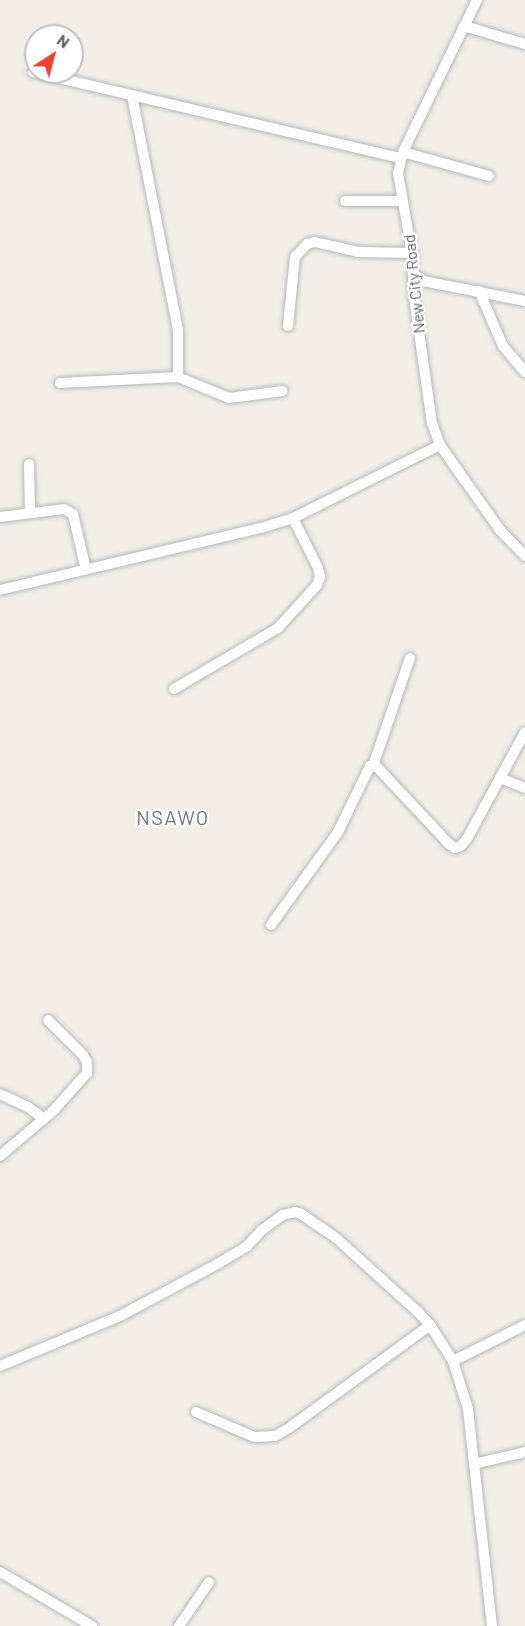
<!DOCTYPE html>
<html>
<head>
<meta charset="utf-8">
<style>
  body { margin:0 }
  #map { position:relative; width:525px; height:1626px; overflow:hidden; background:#f1efe8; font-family:Barlow,sans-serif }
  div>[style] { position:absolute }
  .roads { filter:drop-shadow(0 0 2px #b5b8bc) drop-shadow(0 0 2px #b5b8bc) }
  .street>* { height:10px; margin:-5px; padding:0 5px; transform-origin:5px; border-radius:5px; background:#fff }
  span { translate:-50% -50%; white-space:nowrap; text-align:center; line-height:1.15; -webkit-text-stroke:5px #fff; paint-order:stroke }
  .street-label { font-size:16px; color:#5f6368 }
  .quarter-label { font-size:20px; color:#70757a; letter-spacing:1.5px }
  .north { position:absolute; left:24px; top:24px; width:60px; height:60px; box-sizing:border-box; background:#fff; border:2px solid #bfc1c3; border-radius:50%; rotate:36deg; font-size:16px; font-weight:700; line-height:24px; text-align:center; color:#5f6368 }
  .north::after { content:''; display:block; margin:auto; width:21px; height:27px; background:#ea4335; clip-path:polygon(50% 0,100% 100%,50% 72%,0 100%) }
</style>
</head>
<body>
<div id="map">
  <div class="roads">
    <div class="street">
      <div style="left:477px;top:0;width:169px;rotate:116deg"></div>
      <div style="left:403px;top:152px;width:22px;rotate:103deg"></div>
      <div style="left:398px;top:173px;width:81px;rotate:80.1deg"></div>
      <div style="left:412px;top:253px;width:44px;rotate:87.4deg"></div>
      <div style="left:414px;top:297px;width:127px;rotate:81.9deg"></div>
      <div style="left:432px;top:423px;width:23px;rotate:70deg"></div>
      <div style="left:440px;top:445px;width:24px;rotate:55deg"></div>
      <div style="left:454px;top:465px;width:80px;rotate:54.7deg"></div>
      <div style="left:500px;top:530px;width:36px;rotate:46deg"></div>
      <div style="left:464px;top:26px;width:64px;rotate:16.4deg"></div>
      <div style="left:33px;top:72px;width:377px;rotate:13.2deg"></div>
      <div style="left:403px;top:152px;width:89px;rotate:15.6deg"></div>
      <div style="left:345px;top:201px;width:58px"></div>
      <div style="left:413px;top:273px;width:13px;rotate:39deg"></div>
      <div style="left:423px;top:281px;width:104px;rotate:11.1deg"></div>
      <div style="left:479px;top:291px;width:60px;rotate:66.4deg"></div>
      <div style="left:503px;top:346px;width:34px;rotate:50deg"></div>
      <div style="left:288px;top:326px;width:69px;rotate:-84.2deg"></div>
      <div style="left:295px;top:257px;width:18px;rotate:-47deg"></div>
      <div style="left:307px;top:244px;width:8px;rotate:-14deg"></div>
      <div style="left:315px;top:242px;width:44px;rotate:13.1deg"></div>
      <div style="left:358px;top:252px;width:54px;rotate:1.1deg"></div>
      <div style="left:178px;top:377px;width:55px;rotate:22.4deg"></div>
      <div style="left:229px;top:398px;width:54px;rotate:-7.4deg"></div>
      <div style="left:60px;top:383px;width:118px;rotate:-2.9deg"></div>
      <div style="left:178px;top:377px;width:47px;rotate:-90deg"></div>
      <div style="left:178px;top:330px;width:239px;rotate:-101.1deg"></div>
      <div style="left:29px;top:464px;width:49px;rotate:88.8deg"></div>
      <div style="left:0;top:517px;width:64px;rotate:-7.1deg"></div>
      <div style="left:64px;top:509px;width:10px;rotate:29deg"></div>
      <div style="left:73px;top:514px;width:57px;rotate:76.9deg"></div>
      <div style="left:0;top:590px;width:268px;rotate:-13.4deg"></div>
      <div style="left:261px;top:528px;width:34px;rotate:-17deg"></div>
      <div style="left:293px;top:518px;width:164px;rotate:-26.4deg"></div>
      <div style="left:174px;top:689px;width:121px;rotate:-30.4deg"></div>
      <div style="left:278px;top:628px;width:58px;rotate:-47.8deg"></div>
      <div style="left:317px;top:585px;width:9px;rotate:-69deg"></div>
      <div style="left:320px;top:577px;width:9px;rotate:-103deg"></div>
      <div style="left:318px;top:568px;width:56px;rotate:-116.6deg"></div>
      <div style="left:373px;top:766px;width:114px;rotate:-71.1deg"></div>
      <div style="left:500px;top:778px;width:27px;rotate:22deg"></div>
      <div style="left:271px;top:925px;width:115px;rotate:-54.2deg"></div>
      <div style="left:338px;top:832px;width:73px;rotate:-64.1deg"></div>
      <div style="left:370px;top:766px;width:7px;rotate:8deg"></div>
      <div style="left:377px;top:767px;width:105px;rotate:46.9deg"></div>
      <div style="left:449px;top:844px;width:7px;rotate:34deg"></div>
      <div style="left:455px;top:848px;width:6px;rotate:-18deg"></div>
      <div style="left:461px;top:846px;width:11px;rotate:-52deg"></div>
      <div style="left:468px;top:837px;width:119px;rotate:-61.5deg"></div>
      <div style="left:0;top:1094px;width:31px;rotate:25deg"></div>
      <div style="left:28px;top:1107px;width:20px;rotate:37deg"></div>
      <div style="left:0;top:1156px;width:71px;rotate:-40.4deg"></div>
      <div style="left:54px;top:1110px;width:50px;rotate:-48.3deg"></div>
      <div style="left:87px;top:1073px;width:11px;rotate:-90deg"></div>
      <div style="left:87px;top:1062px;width:8px;rotate:-120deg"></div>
      <div style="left:83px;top:1055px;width:49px;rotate:-135deg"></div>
      <div style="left:453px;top:1361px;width:80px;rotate:-26.6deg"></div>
      <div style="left:0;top:1366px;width:128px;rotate:-22.6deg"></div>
      <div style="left:118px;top:1317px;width:115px;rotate:-28.1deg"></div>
      <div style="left:219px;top:1263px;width:33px;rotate:-31deg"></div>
      <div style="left:247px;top:1246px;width:22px;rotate:-47deg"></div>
      <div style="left:262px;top:1230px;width:26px;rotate:-36deg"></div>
      <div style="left:283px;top:1215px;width:12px;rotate:-14deg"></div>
      <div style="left:295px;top:1212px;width:6px;rotate:18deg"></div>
      <div style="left:301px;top:1214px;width:42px;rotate:34.4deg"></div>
      <div style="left:336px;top:1238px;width:109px;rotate:42deg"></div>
      <div style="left:417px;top:1311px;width:19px;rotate:47deg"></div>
      <div style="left:430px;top:1325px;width:43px;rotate:57.4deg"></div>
      <div style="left:453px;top:1361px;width:50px;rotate:72.6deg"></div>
      <div style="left:468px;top:1409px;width:218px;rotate:83.7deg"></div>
      <div style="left:196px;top:1412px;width:63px;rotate:23.3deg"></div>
      <div style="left:254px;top:1437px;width:21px;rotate:-3deg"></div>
      <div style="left:275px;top:1436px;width:16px;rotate:-30deg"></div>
      <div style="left:289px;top:1428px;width:175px;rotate:-36.1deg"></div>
      <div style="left:474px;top:1464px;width:52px;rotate:-13.2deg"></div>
      <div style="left:0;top:1572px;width:107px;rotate:30.4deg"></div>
      <div style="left:179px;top:1626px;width:53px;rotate:-55.7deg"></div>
    </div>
  </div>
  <div class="street-label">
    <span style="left:414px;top:284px;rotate:-96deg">New City Road</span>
  </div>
  <div class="quarter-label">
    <span style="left:173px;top:817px">NSAWO</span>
  </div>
  <div class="north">N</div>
</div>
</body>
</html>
